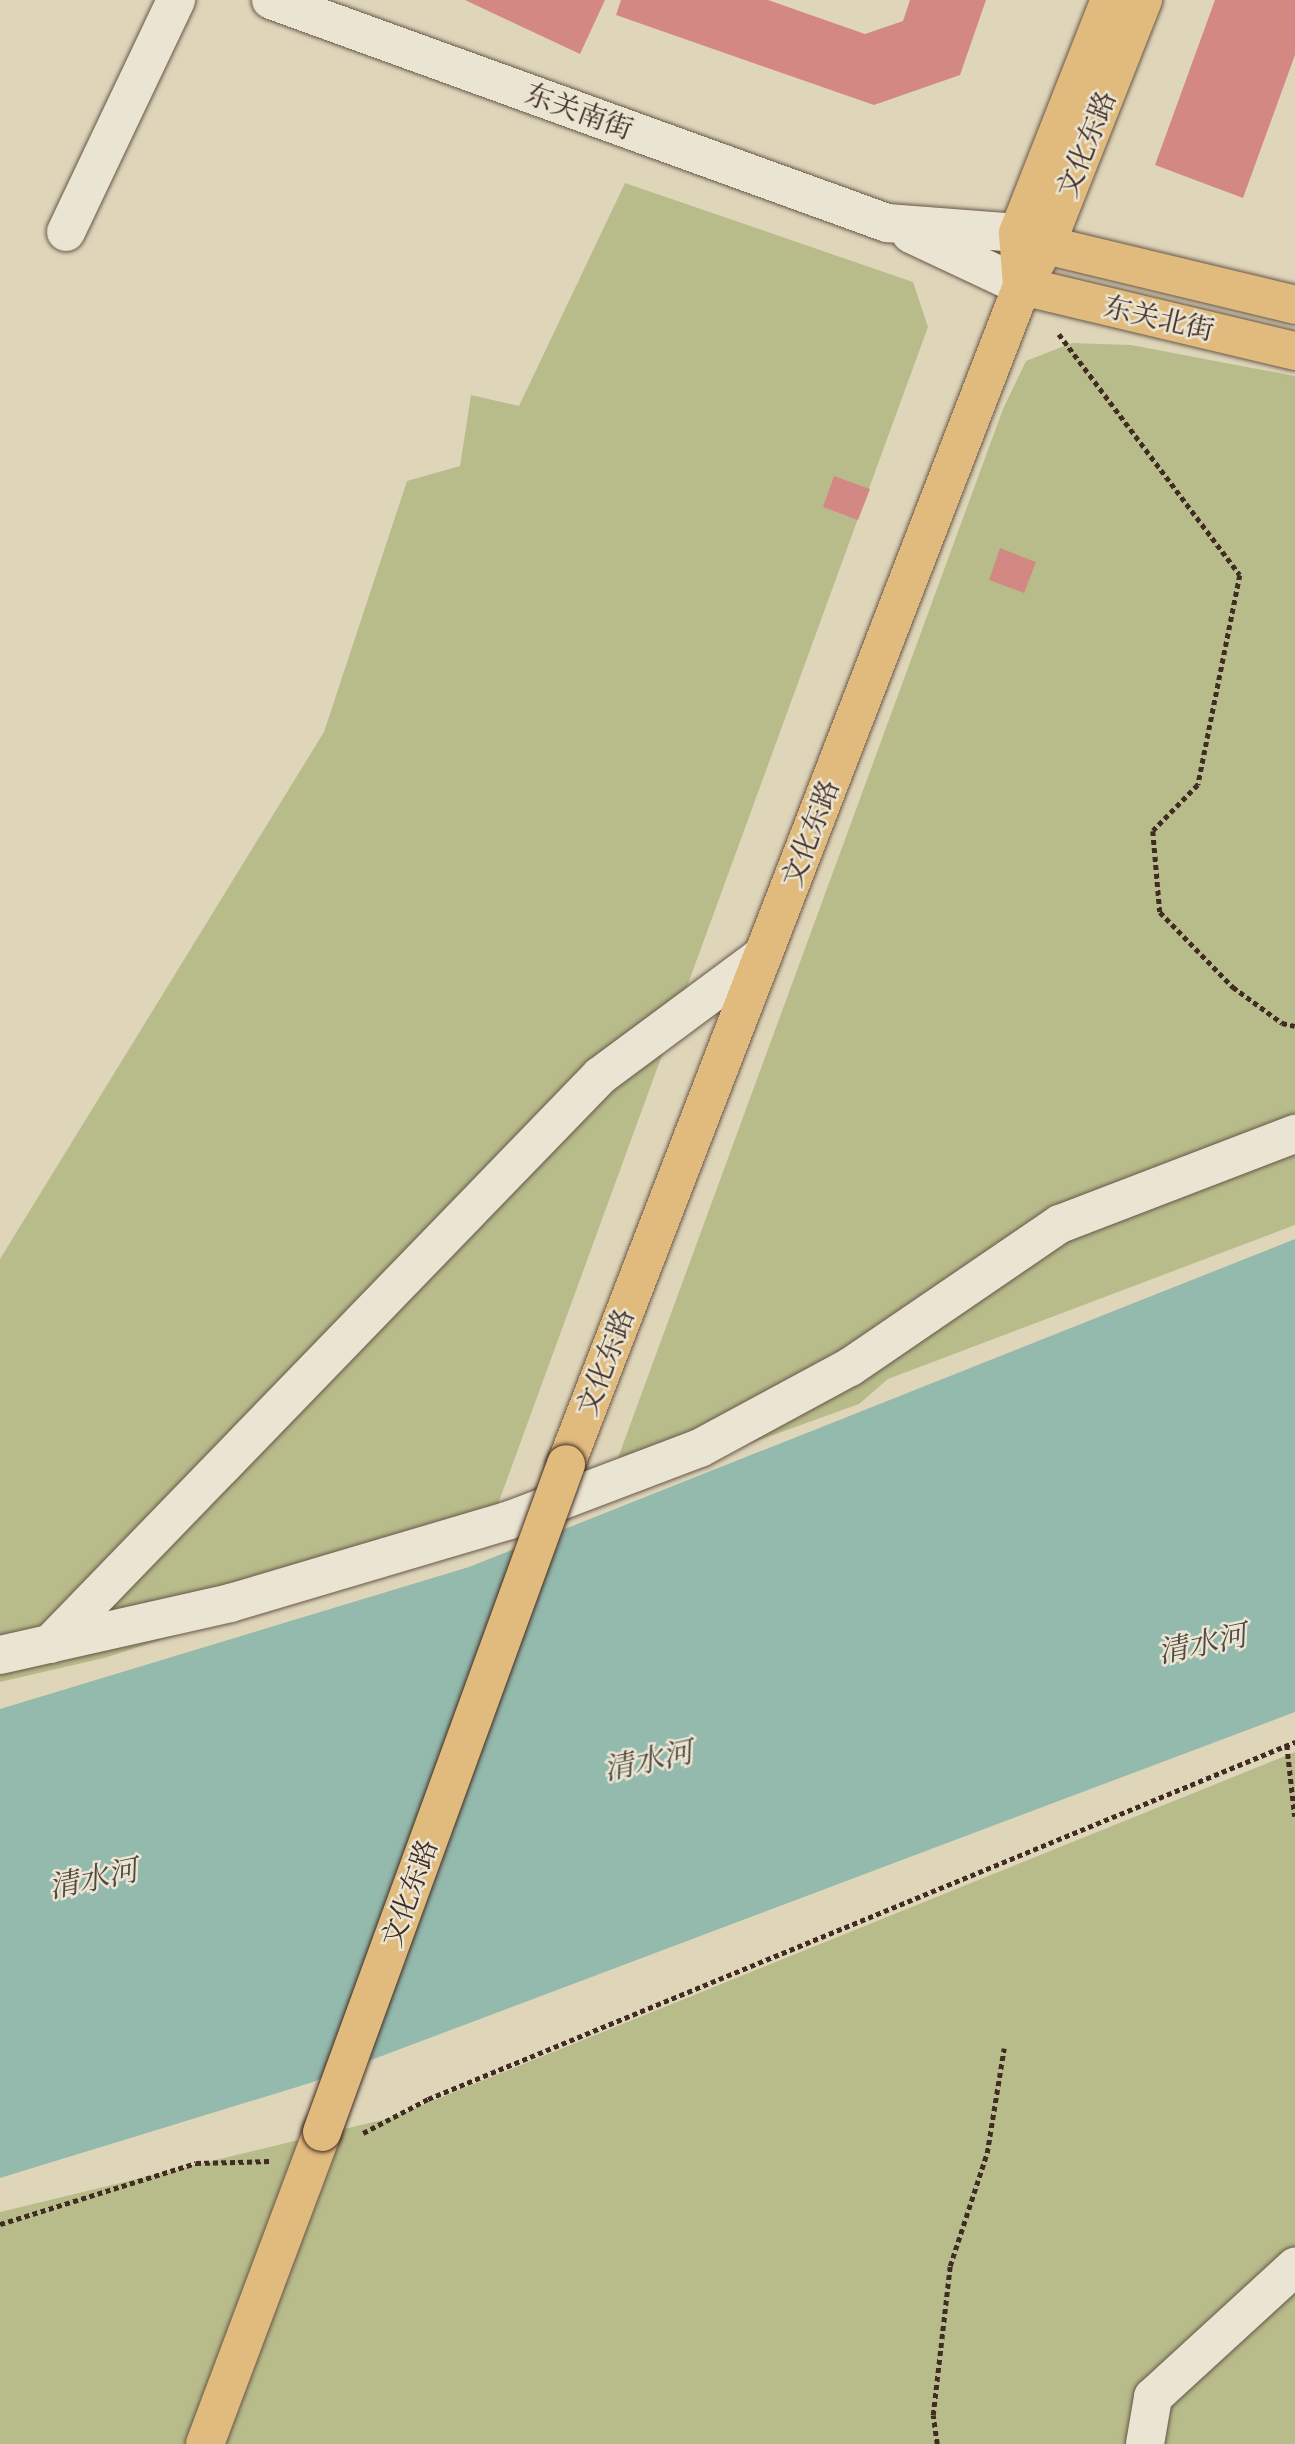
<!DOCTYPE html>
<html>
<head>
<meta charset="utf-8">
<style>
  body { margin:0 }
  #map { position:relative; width:1295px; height:2444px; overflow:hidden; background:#dfd6ba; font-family:"Gentium Book Plus","Noto Serif SC",serif }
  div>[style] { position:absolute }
  .green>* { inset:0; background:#b8bc8b }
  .water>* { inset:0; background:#94b9ad }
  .building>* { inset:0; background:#d48883 }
  .path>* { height:4.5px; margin-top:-2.25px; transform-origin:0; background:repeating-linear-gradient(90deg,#412c23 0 5px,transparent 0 8.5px) }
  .roads { filter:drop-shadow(0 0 2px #685649) drop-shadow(0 0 2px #685649) }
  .minor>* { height:38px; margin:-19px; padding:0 19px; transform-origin:19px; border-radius:19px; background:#eae4d2 }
  .major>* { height:38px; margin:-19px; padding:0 19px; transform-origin:19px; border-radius:19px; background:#e0bb7d }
  .bridges { filter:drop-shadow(0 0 2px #412c23) drop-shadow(0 0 2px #412c23) }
  .major-bridge>* { height:38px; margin:-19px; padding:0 19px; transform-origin:19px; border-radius:19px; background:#e0bb7d }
  span { translate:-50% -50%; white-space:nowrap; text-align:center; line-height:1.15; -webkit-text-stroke:5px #eae4d2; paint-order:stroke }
  .street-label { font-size:28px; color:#412c23 }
  .water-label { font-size:30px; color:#52483f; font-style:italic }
</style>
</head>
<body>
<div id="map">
  <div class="green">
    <div style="clip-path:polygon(625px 183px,913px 282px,928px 327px,486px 1537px,104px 1658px,0 1682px,0 1259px,324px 732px,407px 481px,460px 466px,471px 395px,519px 406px)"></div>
    <div style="clip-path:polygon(1072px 343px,1131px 345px,1295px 376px,1295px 1225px,888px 1379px,859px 1404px,604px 1496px,1003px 409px,1026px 361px)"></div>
    <div style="clip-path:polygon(1295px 1752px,1295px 2444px,0 2444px,0 2212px,390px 2118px)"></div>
  </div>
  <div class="water">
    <div style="clip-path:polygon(1295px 1239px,1295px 1712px,310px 2083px,0 2178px,0 1709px,469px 1567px)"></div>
  </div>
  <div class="building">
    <div style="clip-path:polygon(465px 0,605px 0,580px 54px)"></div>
    <div style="clip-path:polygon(621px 0,768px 0,865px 34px,903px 21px,910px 0,986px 0,960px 75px,874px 105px,616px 15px)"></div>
    <div style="clip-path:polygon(1215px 0,1295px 0,1295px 55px,1243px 198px,1155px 165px)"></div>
    <div style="clip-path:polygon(834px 476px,870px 489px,858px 520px,823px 507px)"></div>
    <div style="clip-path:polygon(1000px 548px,1036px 562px,1024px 593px,989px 580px)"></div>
  </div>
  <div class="path">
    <div style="left:1059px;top:334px;width:301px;rotate:53.1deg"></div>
    <div style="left:1240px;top:575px;width:214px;rotate:101.3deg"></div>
    <div style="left:1198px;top:785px;width:64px;rotate:134.4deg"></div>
    <div style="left:1153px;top:831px;width:81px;rotate:85.1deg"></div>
    <div style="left:1160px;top:912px;width:105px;rotate:45.8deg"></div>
    <div style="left:1233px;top:987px;width:61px;rotate:36.3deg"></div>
    <div style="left:1282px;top:1023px;width:13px;rotate:13deg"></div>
    <div style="left:1287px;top:1745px;width:72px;rotate:83.7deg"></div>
    <div style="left:363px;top:2133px;width:73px;rotate:-27.6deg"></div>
    <div style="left:428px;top:2099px;width:938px;rotate:-22.38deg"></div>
    <div style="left:0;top:2224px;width:205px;rotate:-17.3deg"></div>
    <div style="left:196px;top:2163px;width:74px;rotate:-1.5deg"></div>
    <div style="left:937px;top:2444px;width:29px;rotate:-98deg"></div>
    <div style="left:933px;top:2415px;width:150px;rotate:-83.5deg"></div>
    <div style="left:950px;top:2266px;width:119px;rotate:-71.9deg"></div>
    <div style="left:987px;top:2153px;width:106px;rotate:-80.8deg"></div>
  </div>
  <div class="roads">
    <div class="minor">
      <div style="left:271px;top:0;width:655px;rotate:19.9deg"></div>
      <div style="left:887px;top:223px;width:131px;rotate:4.4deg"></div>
      <div style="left:1018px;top:233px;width:30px;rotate:23deg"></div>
      <div style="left:66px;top:232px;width:257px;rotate:-64.6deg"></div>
      <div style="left:911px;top:234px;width:123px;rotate:25.1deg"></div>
      <div style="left:50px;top:1644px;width:791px;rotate:-45.92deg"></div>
      <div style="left:600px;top:1076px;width:203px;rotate:-36.6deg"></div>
      <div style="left:0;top:1655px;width:236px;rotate:-12.7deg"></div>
      <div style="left:230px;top:1603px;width:292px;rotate:-16.5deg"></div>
      <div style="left:510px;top:1520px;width:203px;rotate:-20.8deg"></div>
      <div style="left:700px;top:1448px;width:170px;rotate:-28.4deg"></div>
      <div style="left:850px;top:1367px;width:254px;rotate:-34.3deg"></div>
      <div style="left:1060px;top:1224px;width:252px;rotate:-21deg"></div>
      <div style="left:1145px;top:2444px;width:48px;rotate:-80.3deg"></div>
      <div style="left:1153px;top:2397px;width:193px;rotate:-42.5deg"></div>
    </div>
    <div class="major">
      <div style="left:1046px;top:245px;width:256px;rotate:13.5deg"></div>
      <div style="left:1022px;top:286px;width:53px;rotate:-94.3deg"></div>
      <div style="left:1018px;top:233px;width:251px;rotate:-68.5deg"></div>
      <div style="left:1022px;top:286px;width:281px;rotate:13.4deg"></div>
      <div style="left:566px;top:1464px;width:1263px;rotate:-68.84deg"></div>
      <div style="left:1022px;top:286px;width:48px;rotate:-59.7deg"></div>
      <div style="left:1046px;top:245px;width:264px;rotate:-68.4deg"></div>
      <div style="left:205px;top:2444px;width:333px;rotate:-69.4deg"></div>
    </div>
  </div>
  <div class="bridges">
    <div class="major-bridge">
      <div style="left:322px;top:2132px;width:711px;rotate:-69.93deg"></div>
    </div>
  </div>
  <div class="street-label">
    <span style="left:579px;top:111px;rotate:20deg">东关南街</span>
    <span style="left:1086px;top:144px;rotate:-68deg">文化东路</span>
    <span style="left:1159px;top:318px;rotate:13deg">东关北街</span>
    <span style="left:810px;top:833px;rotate:-69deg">文化东路</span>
    <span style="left:605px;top:1362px;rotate:-69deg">文化东路</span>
    <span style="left:409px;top:1893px;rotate:-70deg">文化东路</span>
  </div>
  <div class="water-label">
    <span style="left:1202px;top:1643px;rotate:-12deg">清水河</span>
    <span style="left:648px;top:1760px;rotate:-12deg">清水河</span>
    <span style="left:93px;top:1878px;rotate:-12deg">清水河</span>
  </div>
</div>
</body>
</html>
